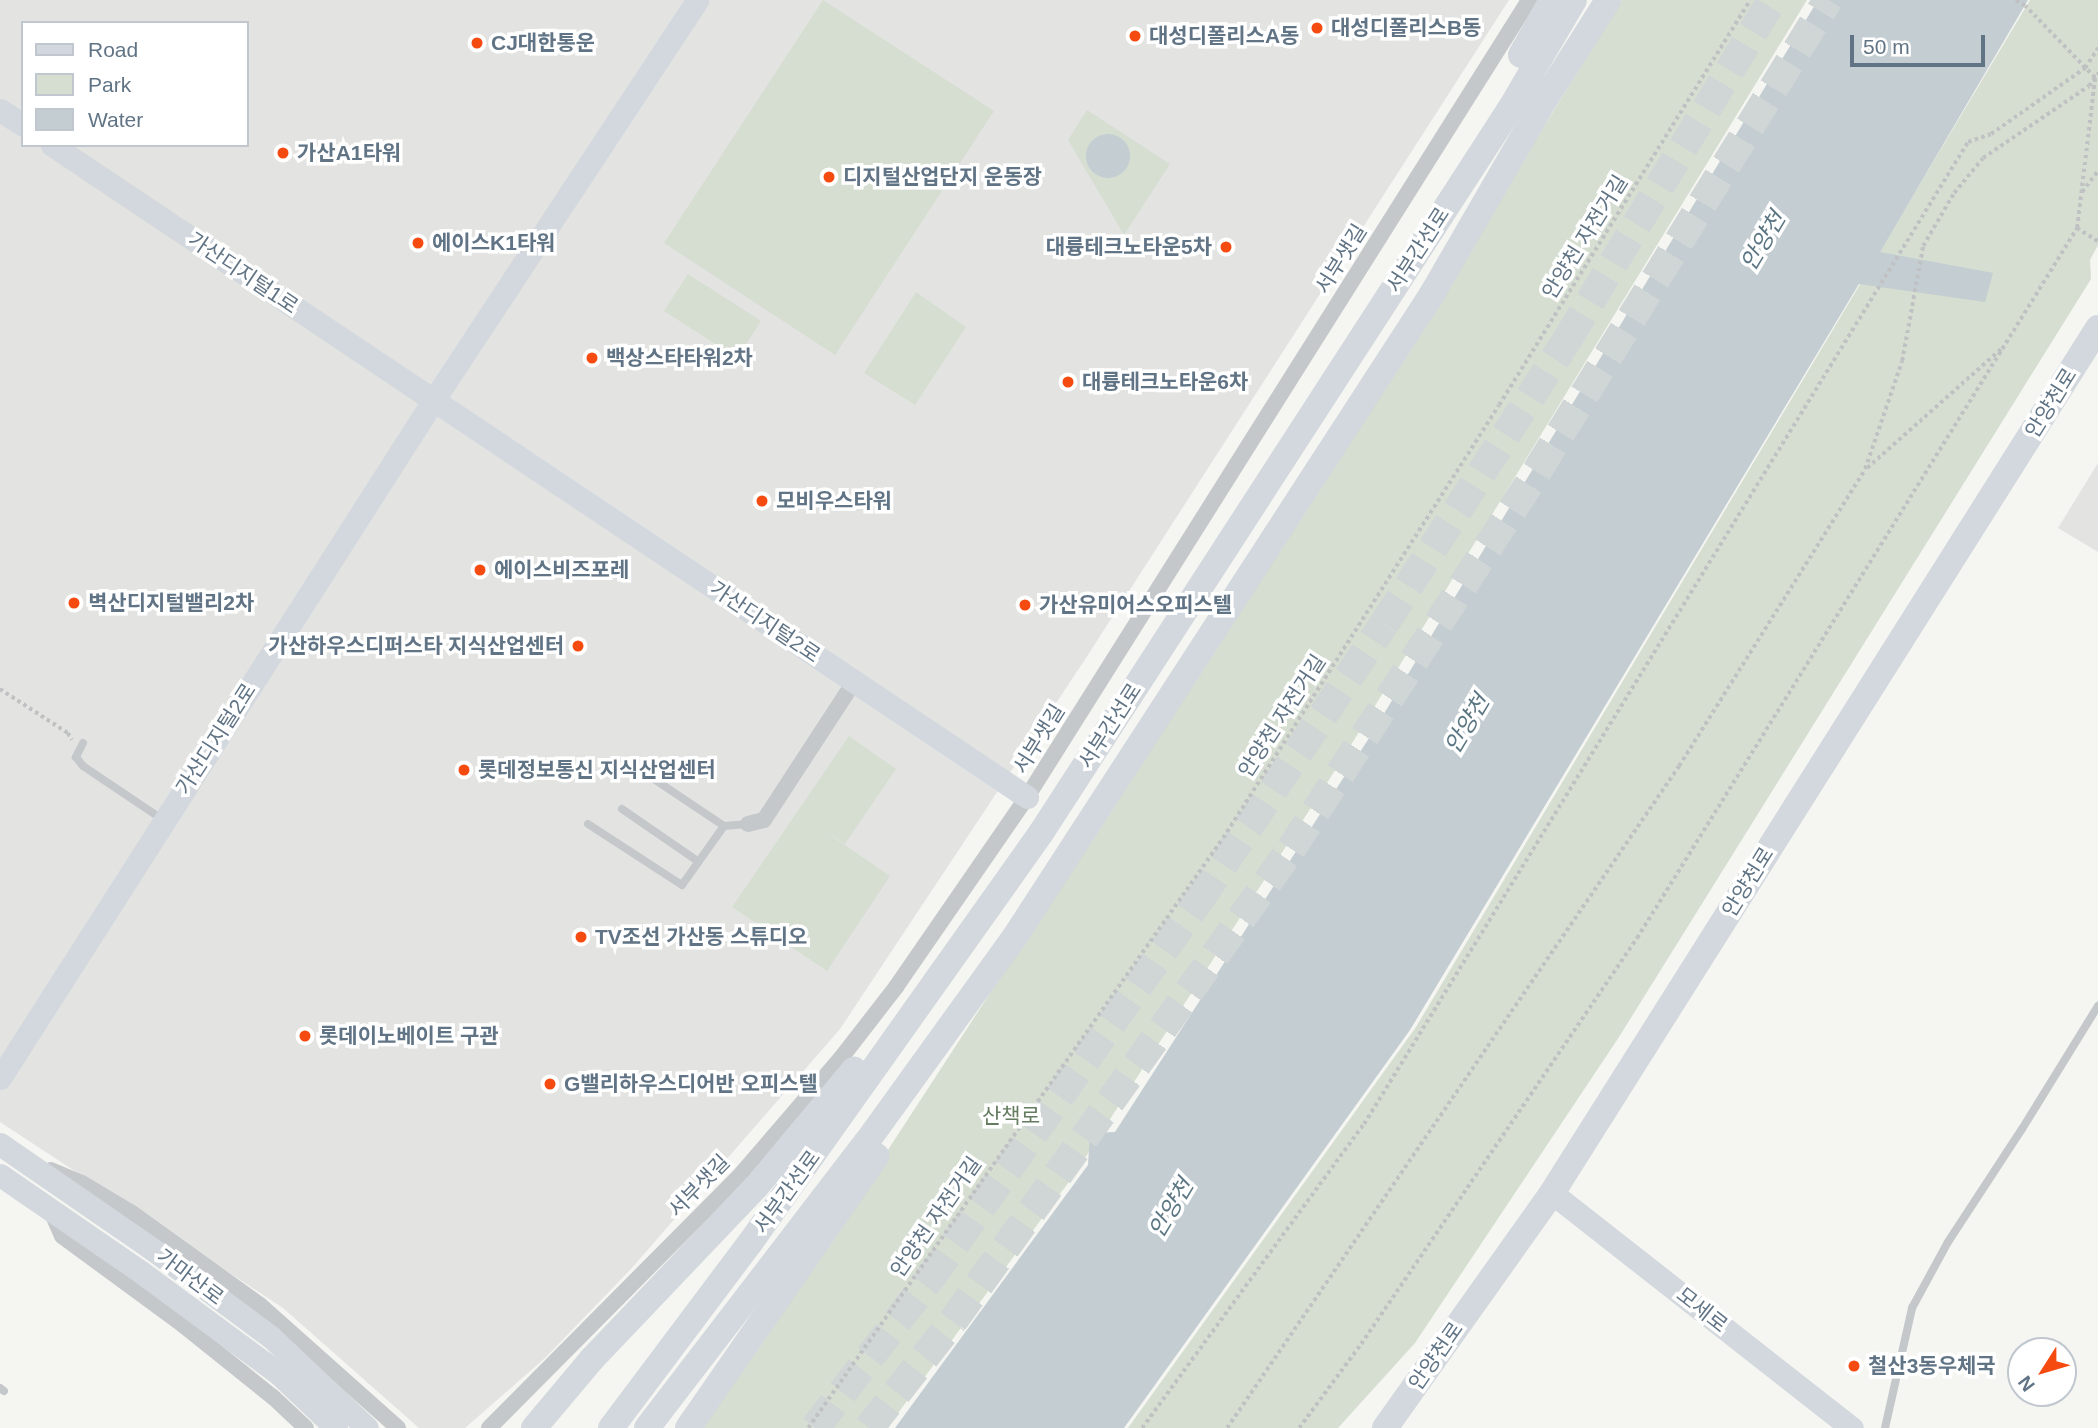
<!DOCTYPE html>
<html>
<head>
<meta charset="utf-8">
<style>
  body { margin:0 }
  #map { position:relative; width:2098px; height:1428px; overflow:hidden; background:#f5f5f1; font-family:Helvetica,"Noto Sans KR",sans-serif }
  div>[style] { position:absolute }
  .built>* { inset:0; background:#e3e4e2 }
  .green>* { inset:0; background:#d5ded1 }
  .water>* { inset:0; background:#c3cdd2 }
  .round { border-radius:50% }
  .highway-tunnel>* { height:30px; margin-top:-15px; transform-origin:0; background:repeating-linear-gradient(90deg,#d0d5d6 0 30px,transparent 0 45px) }
  .path>* { height:3.5px; margin-top:-1.75px; transform-origin:0; background:repeating-linear-gradient(90deg,#c0c1c3 0 3.5px,transparent 0 7px) }
  .lane>* { height:8px; margin:-4px; padding:0 4px; transform-origin:4px; border-radius:4px; background:#c4c8cb }
  .street>* { height:16px; margin:-8px; padding:0 8px; transform-origin:8px; border-radius:8px; background:#c4c8cb }
  .secondary>* { height:23px; margin:-11.5px; padding:0 11.5px; transform-origin:11.5px; border-radius:11.5px; background:#d2d8dd }
  .primary>* { height:26px; margin:-13px; padding:0 13px; transform-origin:13px; border-radius:13px; background:#d2d8dd }
  .dots>* { width:19px; height:19px; translate:-50% -50%; box-sizing:border-box; border:4px solid #fff; border-radius:50% }
  span { translate:-50% -50%; white-space:nowrap; text-align:center; line-height:1.15; -webkit-text-stroke:7px #fff; paint-order:stroke }
  .poi-label { font-size:21px; color:#617485; font-weight:700 }
  .left { translate:0 -50%; text-align:left }
  .right { translate:-100% -50%; text-align:right }
  .street-label { font-size:21px; color:#617485 }
  .park-label { font-size:21px; color:#657c60 }
  .water-label { font-size:23px; color:#5c7783; font-style:italic }
  .legend { position:absolute; left:21px; top:21px; width:228px; height:126px; box-sizing:border-box; background:#fff; border:2px solid #c0c7ce; margin:0; padding:9px 12px; list-style:none; font-size:21px; color:#617485 }
  .legend li { display:flex; align-items:center; gap:14px; height:35px }
  .legend b { width:35px; border:2px solid #c0c7ce }
  .north { position:absolute; left:2007px; top:1337px; width:70px; height:70px; box-sizing:border-box; background:#fff; border:2px solid #c0c7ce; border-radius:50%; rotate:233deg; font-size:19px; font-weight:700; line-height:28px; text-align:center; color:#617485 }
  .north::after { content:''; display:block; margin:auto; width:24px; height:32px; background:#f54b11; clip-path:polygon(50% 0,100% 100%,50% 72%,0 100%) }
  .scale { position:absolute; left:1850px; top:35px; width:135px; height:32px; box-sizing:border-box; border:4px solid #617485; border-top:0; padding-left:9px; font-size:21px; line-height:24px; white-space:nowrap; color:#617485; -webkit-text-stroke:5px #fff; paint-order:stroke }
</style>
</head>
<body>
<div id="map">
  <div class="built">
    <div style="clip-path:polygon(evenodd,0 0,1509px 0,1086px 658px,840px 1029px,631px 1269px,545px 1358px,465px 1428px,419px 1428px,283px 1308px,0 1122px,0 0,23px 23px,247px 23px,247px 145px,23px 145px,23px 23px)"></div>
    <div style="clip-path:polygon(2098px 463px,2098px 552px,2058px 528px)"></div>
  </div>
  <div class="green">
    <div style="clip-path:polygon(823px 0,994px 111px,835px 355px,664px 243px)"></div>
    <div style="clip-path:polygon(1622px 0,1807px 0,1343px 758px,1074px 1175px,887px 1428px,697px 1428px,869px 1179px,1348px 444px)"></div>
    <div style="clip-path:polygon(2030px 0,2098px 0,2098px 245px,2090px 260px,2091px 279px,1619px 1037px,1415px 1343px,1338px 1428px,1128px 1428px,1416px 1027px)"></div>
    <div style="clip-path:polygon(1087px 110px,1170px 164px,1124px 235px,1068px 140px)"></div>
    <div style="clip-path:polygon(688px 274px,761px 321px,737px 358px,664px 311px)"></div>
    <div style="clip-path:polygon(916px 292px,966px 327px,915px 405px,864px 373px)"></div>
    <div style="clip-path:polygon(849px 736px,896px 769px,845px 844px,816px 825px,890px 876px,827px 971px,732px 907px)"></div>
  </div>
  <div class="water">
    <div style="clip-path:polygon(1818px 0,2028px 0,1880px 252px,1993px 273px,1985px 302px,1859px 284px,1410px 1030px,1124px 1428px,895px 1428px,1088px 1165px,1090px 1133px,1115px 1132px,1371px 735px)"></div>
    <div class="round" style="left:1086px;top:134px;width:44px;height:44px"></div>
  </div>
  <div class="highway-tunnel">
    <div style="left:815px;top:1428px;width:187px;rotate:-52.4deg"></div>
    <div style="left:929px;top:1280px;width:464px;rotate:-54.6deg"></div>
    <div style="left:1198px;top:902px;width:334px;rotate:-56.2deg"></div>
    <div style="left:1384px;top:624px;width:338px;rotate:-57.2deg"></div>
    <div style="left:1567px;top:340px;width:397px;rotate:-58.9deg"></div>
    <div style="left:869px;top:1428px;width:136px;rotate:-51.9deg"></div>
    <div style="left:953px;top:1321px;width:581px;rotate:-54.39deg"></div>
    <div style="left:1291px;top:849px;width:451px;rotate:-56.9deg"></div>
    <div style="left:1537px;top:471px;width:554px;rotate:-58.29deg"></div>
  </div>
  <div class="path">
    <div style="left:2082px;top:192px;width:26px;rotate:-53deg"></div>
    <div style="left:2077px;top:228px;width:25px;rotate:32deg"></div>
    <div style="left:1867px;top:468px;width:181px;rotate:-41.6deg"></div>
    <div style="left:0;top:689px;width:81px;rotate:32.9deg"></div>
    <div style="left:68px;top:733px;width:8px;rotate:60deg"></div>
    <div style="left:808px;top:1428px;width:721px;rotate:-54.88deg"></div>
    <div style="left:1223px;top:838px;width:513px;rotate:-57.49deg"></div>
    <div style="left:1499px;top:405px;width:476px;rotate:-58.2deg"></div>
    <div style="left:1142px;top:1428px;width:376px;rotate:-53.9deg"></div>
    <div style="left:1364px;top:1124px;width:1153px;rotate:-58.41deg"></div>
    <div style="left:1968px;top:142px;width:24px;rotate:-19deg"></div>
    <div style="left:1991px;top:134px;width:115px;rotate:-35.1deg"></div>
    <div style="left:2085px;top:68px;width:24px;rotate:-57deg"></div>
    <div style="left:1227px;top:1428px;width:802px;rotate:-55.68deg"></div>
    <div style="left:1679px;top:766px;width:350px;rotate:-57.9deg"></div>
    <div style="left:1865px;top:469px;width:114px;rotate:-71.1deg"></div>
    <div style="left:1902px;top:361px;width:117px;rotate:-79.7deg"></div>
    <div style="left:1923px;top:246px;width:61px;rotate:-59.7deg"></div>
    <div style="left:1954px;top:193px;width:45px;rotate:-50.4deg"></div>
    <div style="left:1983px;top:158px;width:128px;rotate:-34.2deg"></div>
    <div style="left:2089px;top:86px;width:16px;rotate:-55deg"></div>
    <div style="left:1299px;top:1428px;width:104px;rotate:-53.6deg"></div>
    <div style="left:1361px;top:1344px;width:491px;rotate:-55.8deg"></div>
    <div style="left:1637px;top:938px;width:835px;rotate:-58.21deg"></div>
    <div style="left:2077px;top:228px;width:151px;rotate:-83.2deg"></div>
    <div style="left:2095px;top:78px;width:100px;rotate:-134.2deg"></div>
    <div style="left:2025px;top:6px;width:13px;rotate:-151deg"></div>
  </div>
  <div class="lane">
    <div style="left:83px;top:743px;width:16px;rotate:117deg"></div>
    <div style="left:76px;top:757px;width:11px;rotate:52deg"></div>
    <div style="left:83px;top:766px;width:95px;rotate:33.9deg"></div>
    <div style="left:622px;top:809px;width:93px;rotate:34.5deg"></div>
    <div style="left:588px;top:824px;width:112px;rotate:33deg"></div>
    <div style="left:682px;top:885px;width:72px;rotate:-54.6deg"></div>
    <div style="left:724px;top:826px;width:106px;rotate:-146.2deg"></div>
    <div style="left:724px;top:826px;width:24px;rotate:-5deg"></div>
    <div style="left:0;top:1388px;width:5px;rotate:37deg"></div>
    <div style="left:1885px;top:1428px;width:123px;rotate:-77.3deg"></div>
    <div style="left:1912px;top:1308px;width:75px;rotate:-61.4deg"></div>
    <div style="left:1948px;top:1242px;width:135px;rotate:-56.8deg"></div>
    <div style="left:2022px;top:1129px;width:145px;rotate:-58.3deg"></div>
  </div>
  <div class="street">
    <div style="left:748px;top:824px;width:16px;rotate:-14deg"></div>
    <div style="left:764px;top:820px;width:165px;rotate:-56.9deg"></div>
    <div style="left:51px;top:1170px;width:34px;rotate:23deg"></div>
    <div style="left:82px;top:1183px;width:58px;rotate:31deg"></div>
    <div style="left:132px;top:1213px;width:158px;rotate:35.7deg"></div>
    <div style="left:260px;top:1305px;width:185px;rotate:41.7deg"></div>
    <div style="left:51px;top:1211px;width:27px;rotate:66deg"></div>
    <div style="left:62px;top:1236px;width:150px;rotate:36.3deg"></div>
    <div style="left:183px;top:1325px;width:115px;rotate:38.7deg"></div>
    <div style="left:273px;top:1397px;width:45px;rotate:43.2deg"></div>
    <div style="left:489px;top:1428px;width:359px;rotate:-45.2deg"></div>
    <div style="left:742px;top:1173px;width:152px;rotate:-49.3deg"></div>
    <div style="left:841px;top:1058px;width:90px;rotate:-52.2deg"></div>
    <div style="left:896px;top:987px;width:231px;rotate:-55.4deg"></div>
    <div style="left:1027px;top:797px;width:942px;rotate:-57.79deg"></div>
  </div>
  <div class="secondary">
    <div style="left:0;top:110px;width:27px;rotate:33deg"></div>
    <div style="left:52px;top:145px;width:1173px;rotate:33.77deg"></div>
    <div style="left:0;top:1078px;width:804px;rotate:-57.4deg"></div>
    <div style="left:433px;top:401px;width:480px;rotate:-56.6deg"></div>
    <div style="left:0;top:1144px;width:188px;rotate:34.6deg"></div>
    <div style="left:155px;top:1251px;width:144px;rotate:36.6deg"></div>
    <div style="left:271px;top:1337px;width:132px;rotate:43.5deg"></div>
    <div style="left:0;top:1175px;width:171px;rotate:34.5deg"></div>
    <div style="left:141px;top:1272px;width:170px;rotate:36.4deg"></div>
    <div style="left:278px;top:1373px;width:80px;rotate:43.5deg"></div>
    <div style="left:1552px;top:1193px;width:381px;rotate:38.1deg"></div>
  </div>
  <div class="primary">
    <div style="left:1521px;top:55px;width:63px;rotate:-60.6deg"></div>
    <div style="left:534px;top:1428px;width:90px;rotate:-50deg"></div>
    <div style="left:592px;top:1359px;width:238px;rotate:-46.4deg"></div>
    <div style="left:756px;top:1187px;width:153px;rotate:-50.1deg"></div>
    <div style="left:611px;top:1428px;width:231px;rotate:-53.1deg"></div>
    <div style="left:750px;top:1243px;width:503px;rotate:-54.63deg"></div>
    <div style="left:1041px;top:833px;width:863px;rotate:-57.07deg"></div>
    <div style="left:1510px;top:109px;width:126px;rotate:-59.6deg"></div>
    <div style="left:647px;top:1428px;width:359px;rotate:-52.5deg"></div>
    <div style="left:866px;top:1143px;width:253px;rotate:-54.2deg"></div>
    <div style="left:1014px;top:938px;width:768px;rotate:-57.01deg"></div>
    <div style="left:1432px;top:294px;width:223px;rotate:-59.9deg"></div>
    <div style="left:1544px;top:101px;width:120px;rotate:-57.6deg"></div>
    <div style="left:688px;top:1428px;width:331px;rotate:-55.3deg"></div>
    <div style="left:1385px;top:1428px;width:288px;rotate:-54.6deg"></div>
    <div style="left:1552px;top:1193px;width:1023px;rotate:-57.74deg"></div>
  </div>
  <div class="dots">
    <div style="left:1317px;top:28px;background:#f54b11"></div>
    <div style="left:1135px;top:36px;background:#f54b11"></div>
    <div style="left:477px;top:43px;background:#f54b11"></div>
    <div style="left:283px;top:153px;background:#f54b11"></div>
    <div style="left:829px;top:177px;background:#f54b11"></div>
    <div style="left:418px;top:243px;background:#f54b11"></div>
    <div style="left:1226px;top:247px;background:#f54b11"></div>
    <div style="left:592px;top:358px;background:#f54b11"></div>
    <div style="left:1068px;top:382px;background:#f54b11"></div>
    <div style="left:762px;top:501px;background:#f54b11"></div>
    <div style="left:480px;top:570px;background:#f54b11"></div>
    <div style="left:74px;top:603px;background:#f54b11"></div>
    <div style="left:1025px;top:605px;background:#f54b11"></div>
    <div style="left:578px;top:646px;background:#f54b11"></div>
    <div style="left:464px;top:770px;background:#f54b11"></div>
    <div style="left:581px;top:937px;background:#f54b11"></div>
    <div style="left:305px;top:1036px;background:#f54b11"></div>
    <div style="left:550px;top:1084px;background:#f54b11"></div>
    <div style="left:1854px;top:1366px;background:#f54b11"></div>
  </div>
  <div class="poi-label">
    <span class="left" style="left:1331px;top:28px">대성디폴리스B동</span>
    <span class="left" style="left:1149px;top:36px">대성디폴리스A동</span>
    <span class="left" style="left:491px;top:43px">CJ대한통운</span>
    <span class="left" style="left:297px;top:153px">가산A1타워</span>
    <span class="left" style="left:843px;top:177px">디지털산업단지 운동장</span>
    <span class="left" style="left:432px;top:243px">에이스K1타워</span>
    <span class="right" style="left:1212px;top:247px">대륭테크노타운5차</span>
    <span class="left" style="left:606px;top:358px">백상스타타워2차</span>
    <span class="left" style="left:1082px;top:382px">대륭테크노타운6차</span>
    <span class="left" style="left:776px;top:501px">모비우스타워</span>
    <span class="left" style="left:494px;top:570px">에이스비즈포레</span>
    <span class="left" style="left:88px;top:603px">벽산디지털밸리2차</span>
    <span class="left" style="left:1039px;top:605px">가산유미어스오피스텔</span>
    <span class="right" style="left:564px;top:646px">가산하우스디퍼스타 지식산업센터</span>
    <span class="left" style="left:478px;top:770px">롯데정보통신 지식산업센터</span>
    <span class="left" style="left:595px;top:937px">TV조선 가산동 스튜디오</span>
    <span class="left" style="left:319px;top:1036px">롯데이노베이트 구관</span>
    <span class="left" style="left:564px;top:1084px">G밸리하우스디어반 오피스텔</span>
    <span class="left" style="left:1868px;top:1366px">철산3동우체국</span>
  </div>
  <div class="street-label">
    <span style="left:1585px;top:237px;rotate:-58deg">안양천 자전거길</span>
    <span style="left:1418px;top:250px;rotate:-57deg">서부간선로</span>
    <span style="left:1341px;top:259px;rotate:-58deg">서부샛길</span>
    <span style="left:243px;top:273px;rotate:34deg">가산디지털1로</span>
    <span style="left:2051px;top:403px;rotate:-58deg">안양천로</span>
    <span style="left:765px;top:622px;rotate:34deg">가산디지털2로</span>
    <span style="left:1282px;top:716px;rotate:-57deg">안양천 자전거길</span>
    <span style="left:1110px;top:726px;rotate:-57deg">서부간선로</span>
    <span style="left:216px;top:739px;rotate:-57deg">가산디지털2로</span>
    <span style="left:1039px;top:739px;rotate:-58deg">서부샛길</span>
    <span style="left:1748px;top:882px;rotate:-58deg">안양천로</span>
    <span style="left:699px;top:1186px;rotate:-46deg">서부샛길</span>
    <span style="left:787px;top:1192px;rotate:-54deg">서부간선로</span>
    <span style="left:936px;top:1217px;rotate:-55deg">안양천 자전거길</span>
    <span style="left:190px;top:1277px;rotate:37deg">가마산로</span>
    <span style="left:1702px;top:1310px;rotate:38deg">모세로</span>
    <span style="left:1436px;top:1356px;rotate:-55deg">안양천로</span>
  </div>
  <div class="park-label">
    <span style="left:1011px;top:1116px">산책로</span>
  </div>
  <div class="water-label">
    <span style="left:1763px;top:241px;rotate:-59deg">안양천</span>
    <span style="left:1467px;top:724px;rotate:-59deg">안양천</span>
    <span style="left:1171px;top:1208px;rotate:-59deg">안양천</span>
  </div>
  <ul class="legend">
  <li><b style="height:9px;background:#d2d8dd"></b>Road</li>
  <li><b style="height:19px;background:#d5ded1"></b>Park</li>
  <li><b style="height:19px;background:#c3cdd2"></b>Water</li>
  </ul>
  <div class="north">N</div>
  <div class="scale">50 m</div>
</div>
</body>
</html>
